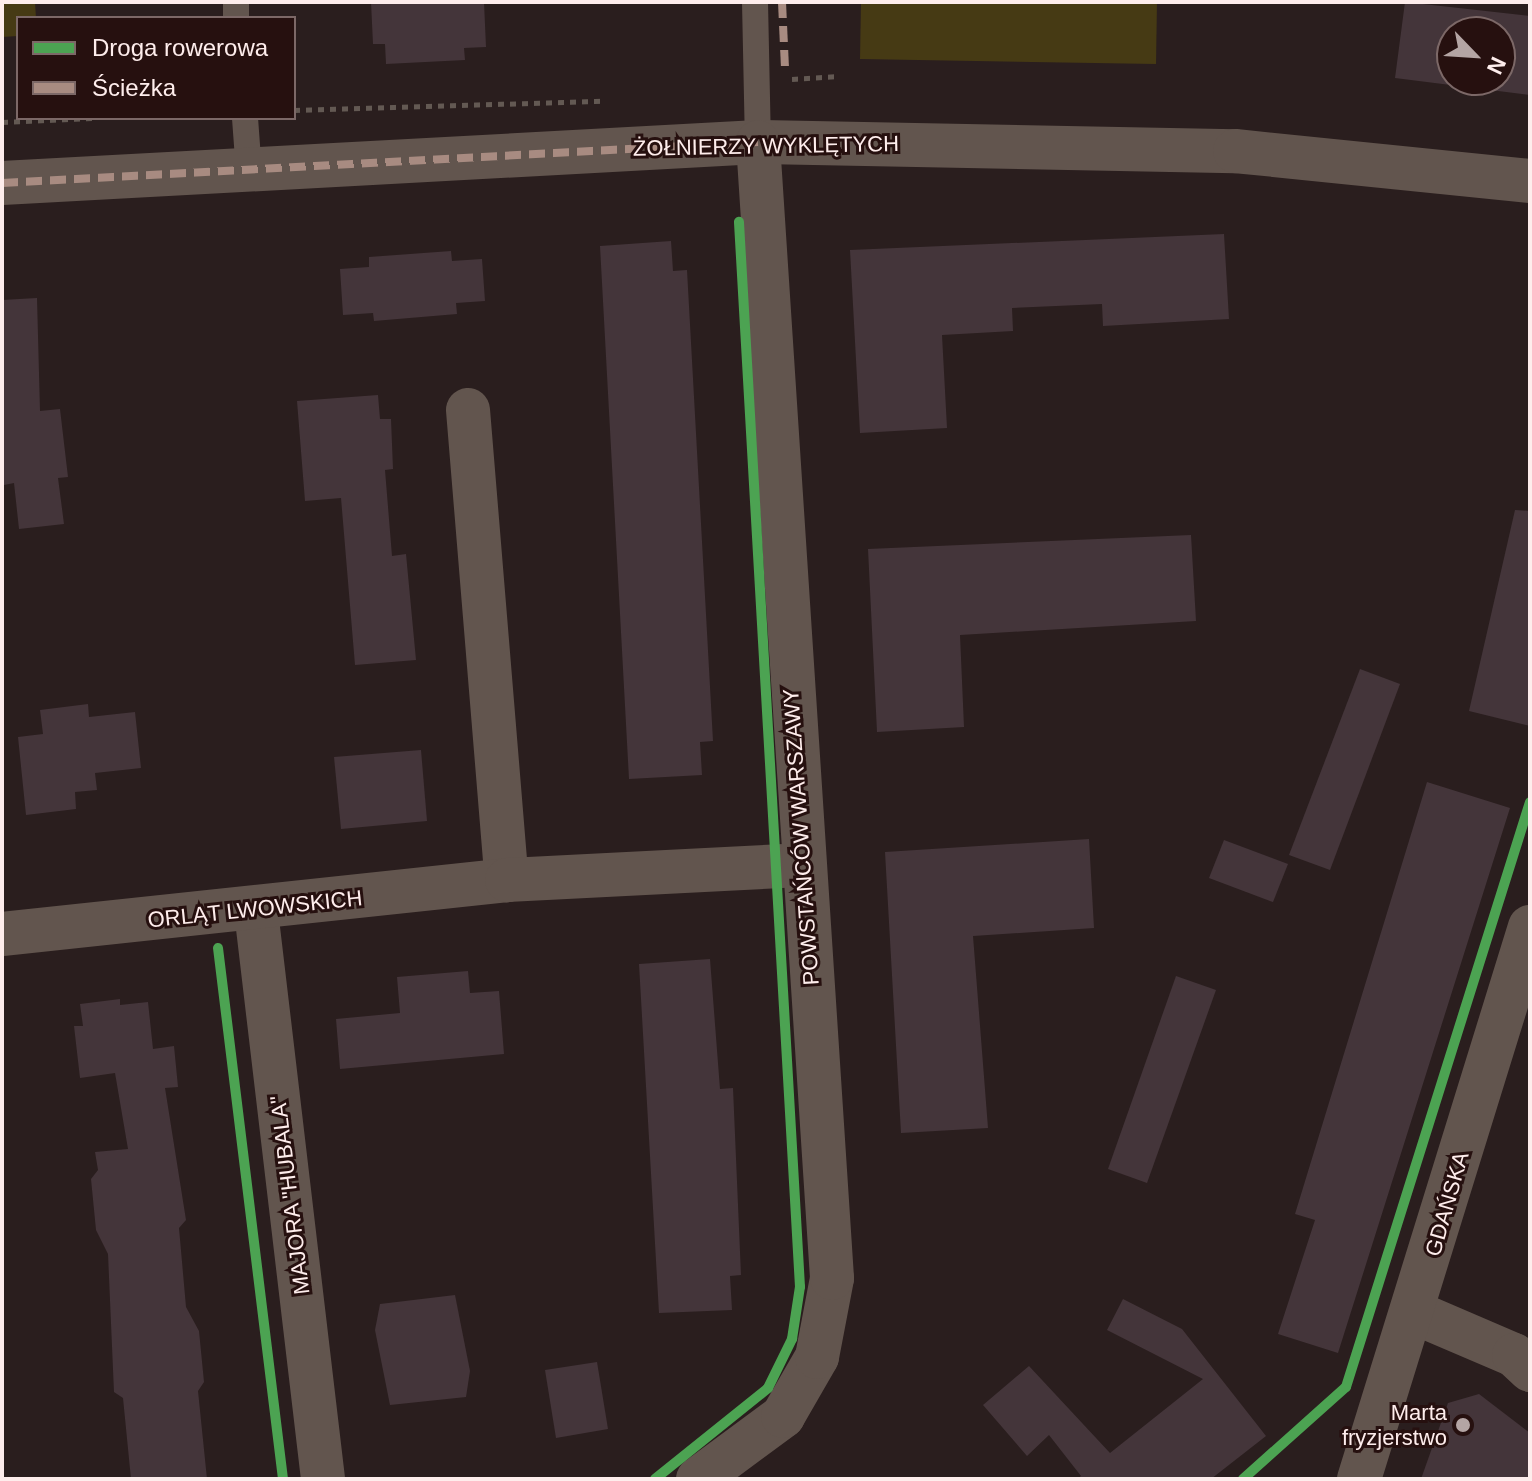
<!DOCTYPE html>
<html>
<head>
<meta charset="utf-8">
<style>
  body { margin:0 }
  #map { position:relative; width:1532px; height:1481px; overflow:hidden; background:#2a1e1e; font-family:Helvetica,sans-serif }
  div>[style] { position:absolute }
  .green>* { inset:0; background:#463a14 }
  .building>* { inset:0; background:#44353a }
  .path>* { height:5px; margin-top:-2.5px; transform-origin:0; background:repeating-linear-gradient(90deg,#635953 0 6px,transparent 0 12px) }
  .service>* { height:26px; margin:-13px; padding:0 13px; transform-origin:13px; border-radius:13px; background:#62554e }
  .minor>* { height:44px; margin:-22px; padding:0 22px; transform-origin:22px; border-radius:22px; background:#62554e }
  .quiet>* { height:8px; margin-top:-4px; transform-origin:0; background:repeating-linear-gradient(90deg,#a88b81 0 16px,transparent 0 24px) }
  .cycleway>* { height:10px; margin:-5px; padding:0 5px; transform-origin:5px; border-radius:5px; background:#4ca352 }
  .dots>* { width:22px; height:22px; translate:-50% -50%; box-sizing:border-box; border:4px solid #26100f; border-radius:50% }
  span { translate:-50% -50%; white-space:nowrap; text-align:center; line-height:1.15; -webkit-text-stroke:6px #26100f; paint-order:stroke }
  .street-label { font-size:22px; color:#feedec }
  .poi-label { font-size:22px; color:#feedec }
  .right { translate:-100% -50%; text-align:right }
  .frame { position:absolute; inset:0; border:4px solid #feedec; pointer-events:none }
  .legend { position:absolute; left:16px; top:16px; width:280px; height:104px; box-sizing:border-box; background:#26100f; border:2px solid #7c6867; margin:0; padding:10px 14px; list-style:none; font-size:24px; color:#feedec }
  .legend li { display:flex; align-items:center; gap:16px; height:40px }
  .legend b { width:40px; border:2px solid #7c6867 }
  .north { position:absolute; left:1436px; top:16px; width:80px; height:80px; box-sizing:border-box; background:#26100f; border:2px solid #7c6867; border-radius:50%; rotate:115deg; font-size:22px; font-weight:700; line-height:32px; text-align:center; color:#feedec }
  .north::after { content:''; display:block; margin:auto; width:28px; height:36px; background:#b4a5a4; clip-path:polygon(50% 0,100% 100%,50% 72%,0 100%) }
</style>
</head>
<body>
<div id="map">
  <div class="green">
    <div style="clip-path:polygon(2px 2px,35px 2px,36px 18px,18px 18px,18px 36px,2px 37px)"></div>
    <div style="clip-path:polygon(861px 2px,1157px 2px,1156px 64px,860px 59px)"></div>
  </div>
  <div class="building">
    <div style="clip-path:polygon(371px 2px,484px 2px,486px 47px,464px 48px,465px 60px,386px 64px,385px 44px,373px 44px)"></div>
    <div style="clip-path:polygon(evenodd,1405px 2px,1530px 16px,1530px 95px,1395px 78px,1405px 2px,1452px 32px,1500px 32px,1500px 80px,1452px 80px,1452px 32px)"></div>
    <div style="clip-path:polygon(1224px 234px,1229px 319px,1103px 326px,1102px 304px,1012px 308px,1013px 331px,942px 335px,947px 428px,860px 433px,850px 250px)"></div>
    <div style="clip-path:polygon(671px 241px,673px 271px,687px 270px,713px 741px,700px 742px,702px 775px,629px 779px,600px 246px)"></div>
    <div style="clip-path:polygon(451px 251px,452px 261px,482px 259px,485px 301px,456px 303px,457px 314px,374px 321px,373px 313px,343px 315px,340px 269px,369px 267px,369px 257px)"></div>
    <div style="clip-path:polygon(37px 298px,40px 411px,60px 409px,68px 477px,58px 478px,64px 524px,19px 529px,14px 483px,4px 485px,2px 466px,2px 300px)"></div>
    <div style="clip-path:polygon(378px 395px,380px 419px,391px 419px,393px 469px,385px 470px,392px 556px,406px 554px,416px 660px,355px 665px,341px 498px,305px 501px,297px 401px)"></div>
    <div style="clip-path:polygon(1515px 510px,1530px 511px,1530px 726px,1469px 711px)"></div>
    <div style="clip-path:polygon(1191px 535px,1196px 621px,960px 635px,964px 727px,877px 732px,868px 549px)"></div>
    <div style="clip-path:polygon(1360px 669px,1400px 684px,1330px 870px,1289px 855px)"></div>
    <div style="clip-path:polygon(88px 704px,89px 717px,135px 712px,141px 768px,95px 773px,97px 790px,75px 792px,76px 809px,26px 815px,18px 737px,43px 734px,40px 710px)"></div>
    <div style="clip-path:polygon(421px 750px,427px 821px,341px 829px,334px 757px)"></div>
    <div style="clip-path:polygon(1427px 782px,1510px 808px,1338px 1353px,1278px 1334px,1315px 1220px,1295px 1214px)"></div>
    <div style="clip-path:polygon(1089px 839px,1094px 928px,973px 936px,988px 1128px,901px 1133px,885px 852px)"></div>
    <div style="clip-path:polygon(1224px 840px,1288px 864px,1273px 902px,1209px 878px)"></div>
    <div style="clip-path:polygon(710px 959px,720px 1089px,733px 1088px,741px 1275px,730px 1276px,732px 1310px,659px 1313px,639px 964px)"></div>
    <div style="clip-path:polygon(468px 971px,470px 993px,499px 991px,504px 1054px,340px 1069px,336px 1019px,400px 1013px,397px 977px)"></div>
    <div style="clip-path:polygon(1176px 976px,1216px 990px,1147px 1183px,1108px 1169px)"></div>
    <div style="clip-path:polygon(120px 999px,120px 1005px,148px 1002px,153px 1049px,174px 1046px,178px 1087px,165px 1088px,186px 1220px,179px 1228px,186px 1307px,199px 1331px,204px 1382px,198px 1391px,207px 1479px,131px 1479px,123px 1398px,114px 1392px,108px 1254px,96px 1230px,91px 1179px,98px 1170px,95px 1152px,128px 1149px,115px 1073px,80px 1078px,74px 1026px,83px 1026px,80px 1004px)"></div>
    <div style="clip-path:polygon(455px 1295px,470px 1371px,466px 1397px,390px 1405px,375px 1330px,380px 1304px)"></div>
    <div style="clip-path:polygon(1123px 1299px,1182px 1329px,1266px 1436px,1211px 1479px,1077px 1479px,1081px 1476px,1049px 1435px,1027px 1456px,983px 1405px,1029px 1366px,1110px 1453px,1203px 1379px,1107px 1330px)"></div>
    <div style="clip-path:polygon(597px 1362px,608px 1429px,556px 1438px,545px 1370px)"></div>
    <div style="clip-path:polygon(1479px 1394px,1530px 1433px,1530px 1479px,1421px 1479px,1448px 1403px)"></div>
  </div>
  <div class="path">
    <div style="left:792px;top:79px;width:47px;rotate:-3.7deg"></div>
    <div style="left:294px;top:110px;width:309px;rotate:-1.7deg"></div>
    <div style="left:2px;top:122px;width:90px;rotate:-2.5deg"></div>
  </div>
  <div class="service">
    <div style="left:755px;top:2px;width:140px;rotate:88.8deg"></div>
    <div style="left:236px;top:18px;width:16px;rotate:-90deg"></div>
    <div style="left:245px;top:118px;width:55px;rotate:85.8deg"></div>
  </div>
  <div class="minor">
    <div style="left:2px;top:183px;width:757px;rotate:-3.1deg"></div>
    <div style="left:758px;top:142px;width:477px;rotate:1.1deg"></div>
    <div style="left:1235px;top:151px;width:297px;rotate:5.8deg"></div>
    <div style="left:468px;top:410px;width:472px;rotate:85.3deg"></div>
    <div style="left:256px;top:911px;width:572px;rotate:83.27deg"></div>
    <div style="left:2px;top:934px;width:508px;rotate:-6.1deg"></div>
    <div style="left:507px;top:880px;width:294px;rotate:-2.9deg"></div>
    <div style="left:1416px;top:1313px;width:107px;rotate:23.2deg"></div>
    <div style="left:1514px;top:1355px;width:22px;rotate:43deg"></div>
    <div style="left:698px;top:1479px;width:106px;rotate:-36.5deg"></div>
    <div style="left:783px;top:1416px;width:68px;rotate:-60deg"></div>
    <div style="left:817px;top:1357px;width:80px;rotate:-79.2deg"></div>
    <div style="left:832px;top:1278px;width:1138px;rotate:-93.73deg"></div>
    <div style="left:1359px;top:1479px;width:578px;rotate:-72.79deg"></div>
  </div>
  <div class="quiet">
    <div style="left:782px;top:2px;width:66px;rotate:87.4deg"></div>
    <div style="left:2px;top:183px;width:757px;rotate:-3.1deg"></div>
  </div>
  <div class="cycleway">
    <div style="left:218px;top:948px;width:535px;rotate:83.02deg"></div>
    <div style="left:655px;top:1479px;width:145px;rotate:-38.8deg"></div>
    <div style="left:768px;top:1388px;width:55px;rotate:-63.9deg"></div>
    <div style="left:792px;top:1339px;width:53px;rotate:-81.3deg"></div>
    <div style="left:800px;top:1287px;width:1067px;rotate:-93.28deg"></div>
    <div style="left:1243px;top:1479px;width:138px;rotate:-41.8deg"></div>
    <div style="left:1346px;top:1387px;width:613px;rotate:-72.54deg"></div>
  </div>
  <div class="dots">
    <div style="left:1463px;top:1425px;background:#b4a5a4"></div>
  </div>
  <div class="street-label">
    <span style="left:766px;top:146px;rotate:-1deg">ŻOŁNIERZY WYKLĘTYCH</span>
    <span style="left:801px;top:837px;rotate:-94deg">POWSTAŃCÓW WARSZAWY</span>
    <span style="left:255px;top:909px;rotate:-6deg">ORLĄT LWOWSKICH</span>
    <span style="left:290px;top:1195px;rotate:-97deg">MAJORA "HUBALA"</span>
    <span style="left:1447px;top:1204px;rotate:-74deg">GDAŃSKA</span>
  </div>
  <div class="poi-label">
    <span class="right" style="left:1447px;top:1425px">Marta<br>fryzjerstwo</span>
  </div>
  <div class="frame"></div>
  <ul class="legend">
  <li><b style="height:10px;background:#4ca352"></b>Droga rowerowa</li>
  <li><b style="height:10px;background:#a88b81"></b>Ścieżka</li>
  </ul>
  <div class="north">N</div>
</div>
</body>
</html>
